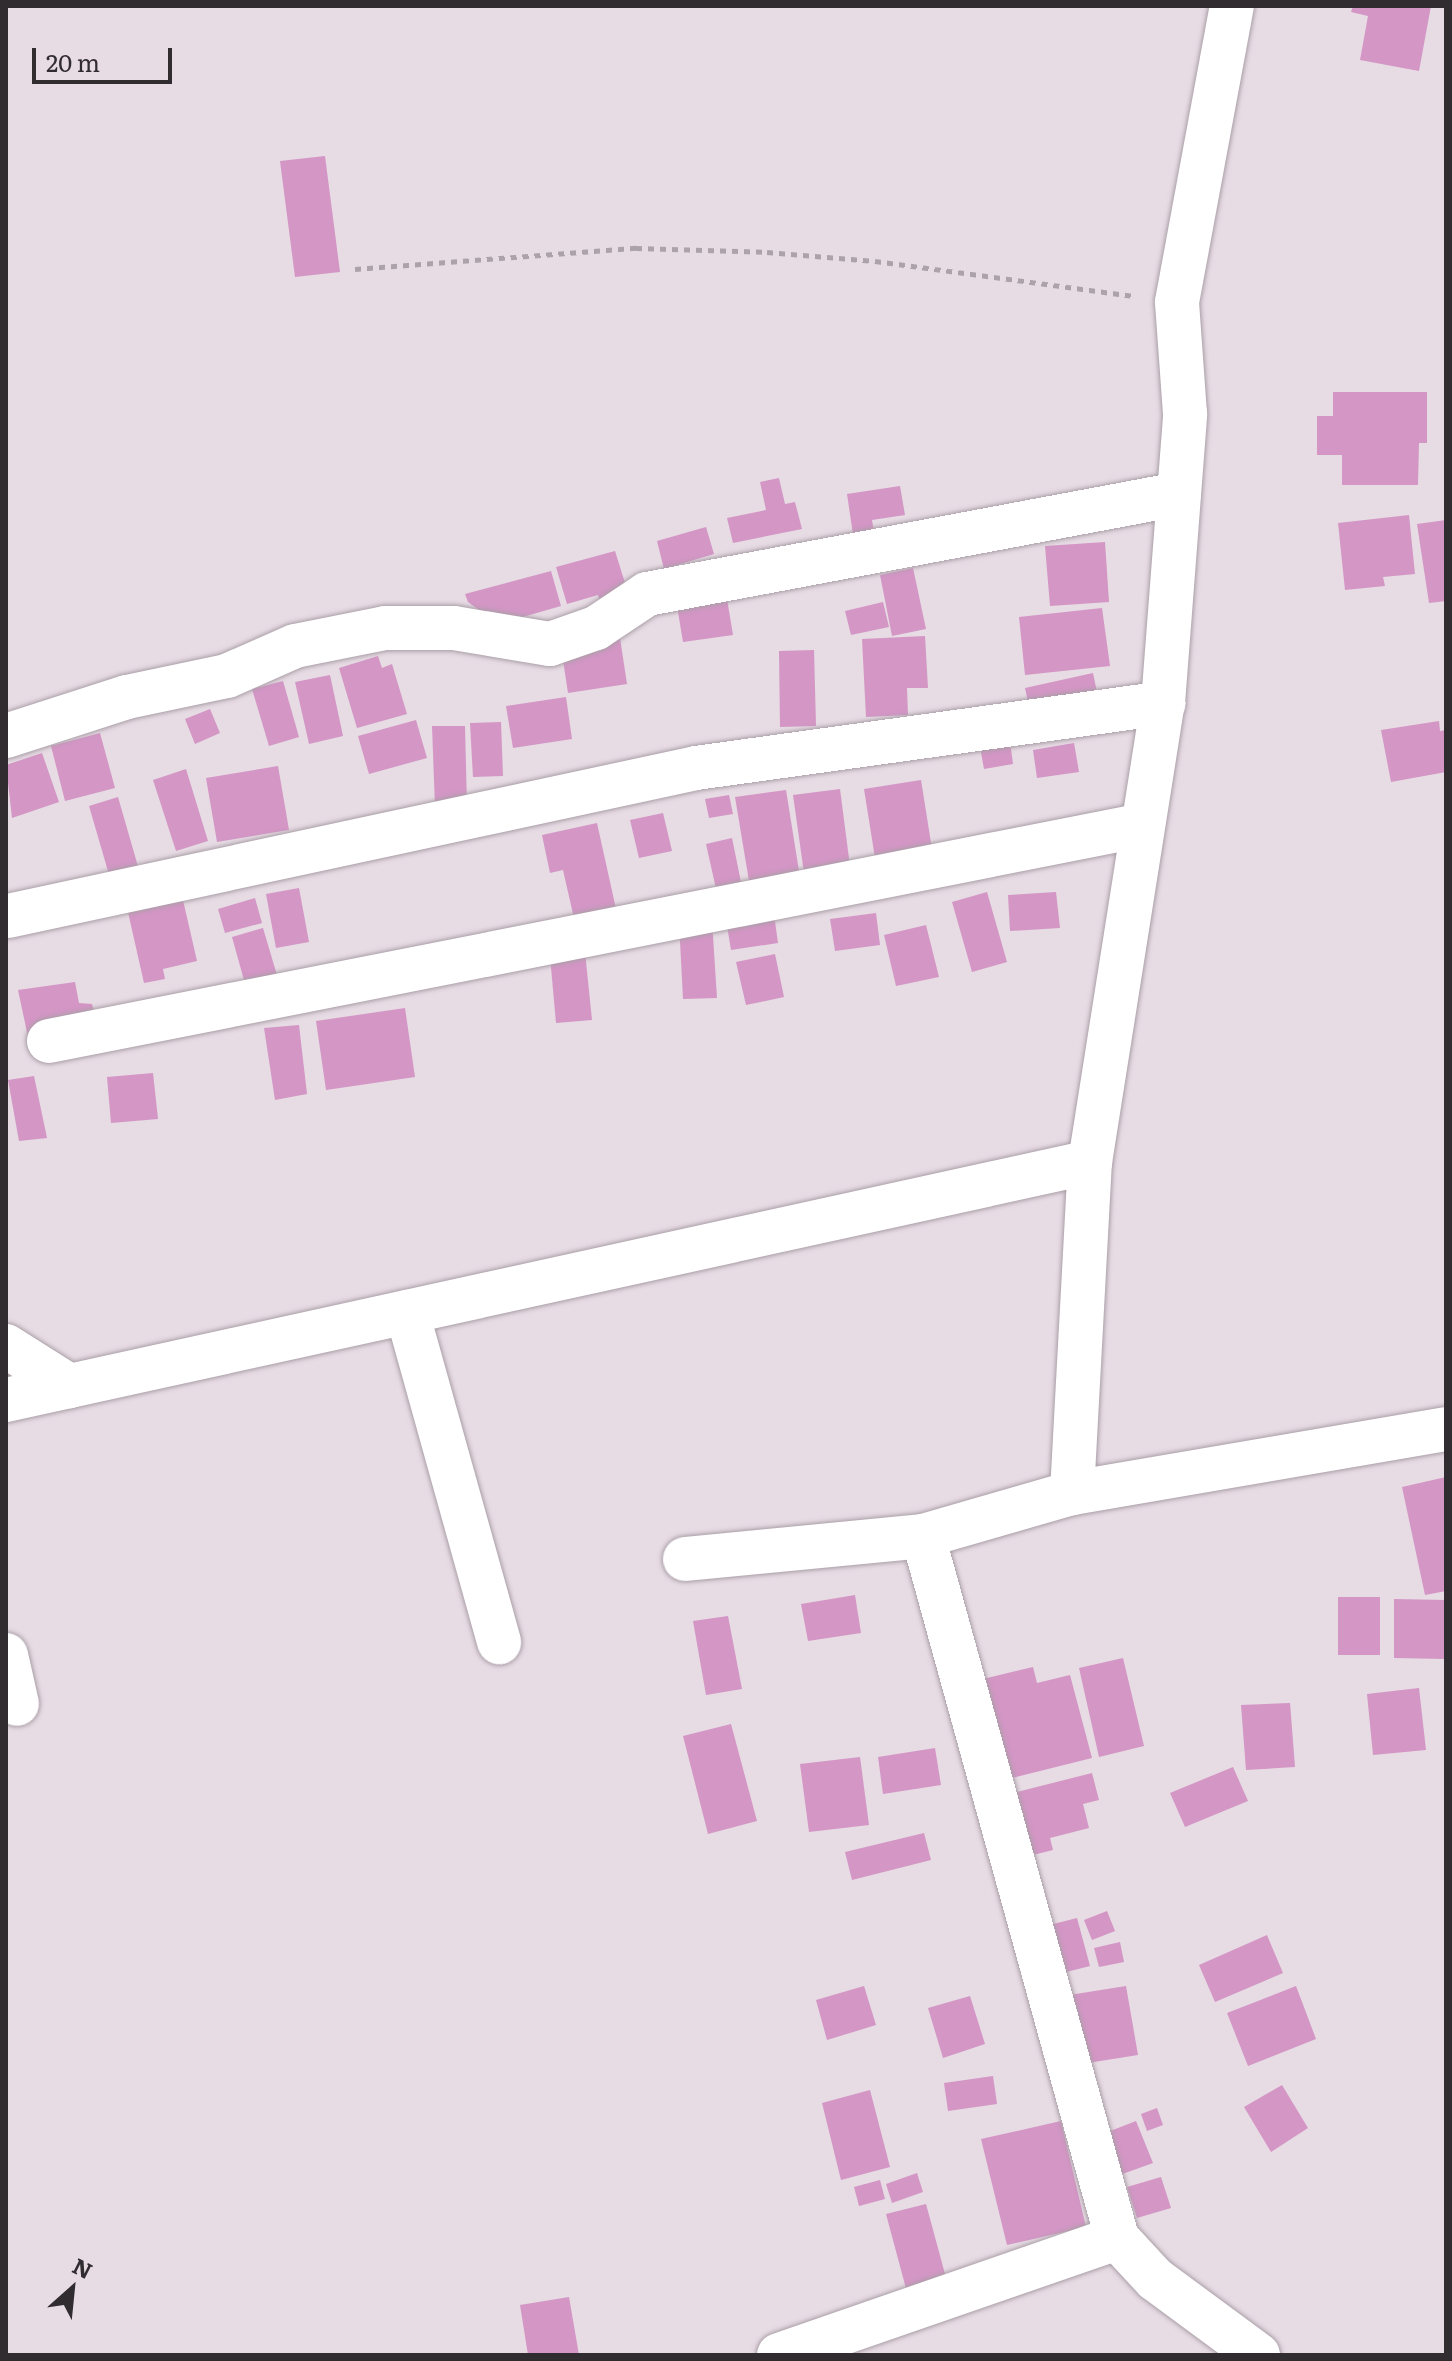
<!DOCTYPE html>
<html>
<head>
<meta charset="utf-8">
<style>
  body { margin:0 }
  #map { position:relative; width:1452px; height:2361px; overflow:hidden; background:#e7dbe4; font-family:Literata,serif }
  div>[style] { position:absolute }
  .building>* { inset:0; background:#d396c5 }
  .path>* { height:5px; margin-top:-2.5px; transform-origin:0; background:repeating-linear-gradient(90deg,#aca3aa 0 6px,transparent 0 12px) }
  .roads { filter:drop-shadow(0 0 2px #aa9fa7) drop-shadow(0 0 2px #aa9fa7) }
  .minor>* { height:44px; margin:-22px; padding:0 22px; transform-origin:22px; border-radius:22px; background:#fff }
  span { translate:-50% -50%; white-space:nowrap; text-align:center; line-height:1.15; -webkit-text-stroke:6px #e7dbe4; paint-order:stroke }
  .frame { position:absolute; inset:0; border:8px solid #312c30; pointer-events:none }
  .north { position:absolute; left:32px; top:2249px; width:80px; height:80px; -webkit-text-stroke:6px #e7dbe4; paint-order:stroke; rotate:27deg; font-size:22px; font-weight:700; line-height:32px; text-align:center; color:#312c30 }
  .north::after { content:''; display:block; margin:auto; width:28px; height:36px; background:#312c30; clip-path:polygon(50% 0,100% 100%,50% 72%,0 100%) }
  .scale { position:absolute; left:32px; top:48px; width:140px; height:36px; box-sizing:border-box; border:4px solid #312c30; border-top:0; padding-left:10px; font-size:24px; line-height:28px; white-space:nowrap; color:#312c30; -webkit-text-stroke:6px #e7dbe4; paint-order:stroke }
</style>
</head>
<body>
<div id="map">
  <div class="building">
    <div style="clip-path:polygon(1353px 6px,1431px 6px,1419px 71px,1360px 60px,1368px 16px,1351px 12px)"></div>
    <div style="clip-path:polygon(325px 156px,340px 272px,295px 277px,280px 161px)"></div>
    <div style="clip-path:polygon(1333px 392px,1427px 392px,1427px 443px,1419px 443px,1418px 485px,1342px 485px,1342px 455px,1317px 455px,1317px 416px,1333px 416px)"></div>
    <div style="clip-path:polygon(779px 478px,785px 504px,795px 502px,802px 529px,733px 543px,727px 518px,766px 510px,760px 482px)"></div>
    <div style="clip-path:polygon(900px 486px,905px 515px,872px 520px,875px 538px,854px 541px,847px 494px)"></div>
    <div style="clip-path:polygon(1409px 515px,1415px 574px,1383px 577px,1385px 586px,1345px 590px,1338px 523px)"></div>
    <div style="clip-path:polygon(1446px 520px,1446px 601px,1429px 603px,1417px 524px)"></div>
    <div style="clip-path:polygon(706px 527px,714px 554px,664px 569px,657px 541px)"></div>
    <div style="clip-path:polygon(1105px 542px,1109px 602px,1050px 606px,1045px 546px)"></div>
    <div style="clip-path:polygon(615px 551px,631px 602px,603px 611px,598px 595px,567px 604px,556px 567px)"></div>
    <div style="clip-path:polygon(913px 568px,926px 629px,892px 636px,880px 575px)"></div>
    <div style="clip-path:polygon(551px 571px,561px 606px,498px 624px,468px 602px,465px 594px)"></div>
    <div style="clip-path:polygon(726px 593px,733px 635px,683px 642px,676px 600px)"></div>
    <div style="clip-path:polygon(883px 602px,889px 627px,851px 635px,845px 611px)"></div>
    <div style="clip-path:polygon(1102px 608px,1110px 666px,1025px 675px,1019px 617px)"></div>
    <div style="clip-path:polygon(925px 636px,928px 688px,907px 688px,908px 715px,866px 717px,862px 639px)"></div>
    <div style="clip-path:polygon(620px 638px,627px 684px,568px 693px,561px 647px)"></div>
    <div style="clip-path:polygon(814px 650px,816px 726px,780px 727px,779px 651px)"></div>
    <div style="clip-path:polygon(378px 656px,382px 668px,392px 664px,407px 714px,357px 728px,339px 668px)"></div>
    <div style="clip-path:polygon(1093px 673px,1102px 716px,1034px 730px,1025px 688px)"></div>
    <div style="clip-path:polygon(330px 675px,343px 736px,309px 744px,295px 682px)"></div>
    <div style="clip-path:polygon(283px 681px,299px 737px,269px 746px,252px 689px)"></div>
    <div style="clip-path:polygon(566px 697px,572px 739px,513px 748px,506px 706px)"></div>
    <div style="clip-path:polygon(210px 709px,220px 733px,195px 744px,185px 719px)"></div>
    <div style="clip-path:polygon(416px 720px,427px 758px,369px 774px,358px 736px)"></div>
    <div style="clip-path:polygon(1439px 721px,1440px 731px,1446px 730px,1446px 772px,1391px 782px,1381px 730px)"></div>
    <div style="clip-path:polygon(501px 722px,503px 776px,473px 777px,470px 723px)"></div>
    <div style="clip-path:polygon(432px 726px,465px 726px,467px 807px,435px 807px)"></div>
    <div style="clip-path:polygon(100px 733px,115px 788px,65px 801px,51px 746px)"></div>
    <div style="clip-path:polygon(1010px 742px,1013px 764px,984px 769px,980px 747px)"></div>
    <div style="clip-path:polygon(1074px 743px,1079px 772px,1037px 778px,1033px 750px)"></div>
    <div style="clip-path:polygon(42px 753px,59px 802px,12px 818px,6px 765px)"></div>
    <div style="clip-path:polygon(278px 766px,289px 830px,217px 842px,206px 778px)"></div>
    <div style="clip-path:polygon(186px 769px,208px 841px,176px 851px,153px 780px)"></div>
    <div style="clip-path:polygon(921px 780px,932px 849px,875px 858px,864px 789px)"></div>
    <div style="clip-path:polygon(840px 789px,851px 874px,805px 880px,793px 795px)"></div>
    <div style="clip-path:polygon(786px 790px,803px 896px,753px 905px,735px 797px)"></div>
    <div style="clip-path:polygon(729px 795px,733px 814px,709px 818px,705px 799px)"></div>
    <div style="clip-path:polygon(118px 797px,139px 870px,110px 878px,89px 806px)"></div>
    <div style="clip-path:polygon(663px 813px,672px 851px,639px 858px,630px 820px)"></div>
    <div style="clip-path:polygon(597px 823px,620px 927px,578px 936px,563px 870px,550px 873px,542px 835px)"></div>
    <div style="clip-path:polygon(732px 838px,744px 897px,719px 902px,706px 844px)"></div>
    <div style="clip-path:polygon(180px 887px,197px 961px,163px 969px,165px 979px,144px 983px,125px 899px)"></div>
    <div style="clip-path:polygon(299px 888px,309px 942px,276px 948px,266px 894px)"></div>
    <div style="clip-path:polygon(987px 892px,1007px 962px,972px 972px,952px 902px)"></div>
    <div style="clip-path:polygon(1056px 892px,1060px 928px,1010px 931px,1008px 895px)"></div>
    <div style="clip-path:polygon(255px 898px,262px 923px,225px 933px,218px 909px)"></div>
    <div style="clip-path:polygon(773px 907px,778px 943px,731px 950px,725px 914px)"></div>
    <div style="clip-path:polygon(876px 913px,880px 945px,835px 951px,830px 919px)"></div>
    <div style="clip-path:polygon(712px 921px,717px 998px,683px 999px,679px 922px)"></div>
    <div style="clip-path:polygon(926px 925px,939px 977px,896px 986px,884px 935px)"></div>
    <div style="clip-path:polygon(263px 928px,279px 982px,247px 991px,232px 937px)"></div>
    <div style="clip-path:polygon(584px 942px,592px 1020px,556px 1023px,549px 945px)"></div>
    <div style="clip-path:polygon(775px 954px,784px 997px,746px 1005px,736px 962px)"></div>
    <div style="clip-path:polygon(75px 982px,79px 1003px,92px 1004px,97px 1022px,28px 1037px,18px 990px)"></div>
    <div style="clip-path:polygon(405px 1008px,415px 1077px,326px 1090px,316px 1021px)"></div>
    <div style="clip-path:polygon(299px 1025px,307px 1094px,275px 1100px,264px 1028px)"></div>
    <div style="clip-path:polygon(153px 1073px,158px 1119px,111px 1123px,107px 1077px)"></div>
    <div style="clip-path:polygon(34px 1076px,47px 1138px,19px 1141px,8px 1080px)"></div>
    <div style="clip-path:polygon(1446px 1477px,1446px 1591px,1425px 1595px,1402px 1487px)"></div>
    <div style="clip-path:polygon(855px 1595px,861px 1633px,808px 1641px,801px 1604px)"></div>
    <div style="clip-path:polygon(1338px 1597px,1380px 1597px,1380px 1655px,1338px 1655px)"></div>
    <div style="clip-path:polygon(1394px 1599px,1446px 1600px,1446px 1659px,1394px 1658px)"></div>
    <div style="clip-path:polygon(728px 1616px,742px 1689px,706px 1695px,693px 1621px)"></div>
    <div style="clip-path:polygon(1123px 1658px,1144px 1746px,1099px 1757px,1079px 1668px)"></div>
    <div style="clip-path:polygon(1033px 1667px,1037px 1683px,1070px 1675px,1092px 1758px,980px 1786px,983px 1679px)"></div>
    <div style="clip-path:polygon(1419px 1688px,1426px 1750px,1373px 1755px,1367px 1694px)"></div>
    <div style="clip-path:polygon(1290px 1703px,1295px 1767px,1246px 1770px,1241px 1705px)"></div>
    <div style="clip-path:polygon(731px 1724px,757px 1821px,708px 1834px,683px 1736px)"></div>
    <div style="clip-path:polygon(935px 1748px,941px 1785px,883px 1794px,878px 1757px)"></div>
    <div style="clip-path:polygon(860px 1757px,869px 1825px,809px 1832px,800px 1764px)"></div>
    <div style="clip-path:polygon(1233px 1767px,1248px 1801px,1185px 1827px,1170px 1793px)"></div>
    <div style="clip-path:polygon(1092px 1773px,1099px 1800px,1083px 1804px,1089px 1828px,1050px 1838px,1053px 1850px,1017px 1859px,1001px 1796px)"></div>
    <div style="clip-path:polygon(924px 1833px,931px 1860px,852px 1880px,845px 1852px)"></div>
    <div style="clip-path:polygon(1107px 1911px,1115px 1931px,1092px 1940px,1084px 1920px)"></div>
    <div style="clip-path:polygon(1077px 1918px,1090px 1966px,1031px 1981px,1018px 1933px)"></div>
    <div style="clip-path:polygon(1267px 1935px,1283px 1973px,1215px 2002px,1199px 1965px)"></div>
    <div style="clip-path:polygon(1120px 1942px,1124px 1962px,1099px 1967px,1094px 1948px)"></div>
    <div style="clip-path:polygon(864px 1986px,876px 2025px,827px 2040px,816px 2000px)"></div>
    <div style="clip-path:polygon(1126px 1986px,1138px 2055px,1050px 2069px,1038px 2000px)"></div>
    <div style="clip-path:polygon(1296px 1986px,1316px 2039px,1248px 2066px,1227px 2013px)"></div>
    <div style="clip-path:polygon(970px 1996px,985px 2044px,943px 2058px,928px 2008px)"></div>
    <div style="clip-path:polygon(993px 2076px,997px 2104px,948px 2111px,944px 2083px)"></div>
    <div style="clip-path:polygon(1282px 2085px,1308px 2128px,1271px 2152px,1244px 2107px)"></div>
    <div style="clip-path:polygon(870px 2090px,890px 2167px,841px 2180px,822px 2103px)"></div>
    <div style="clip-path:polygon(1157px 2108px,1163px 2125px,1147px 2131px,1141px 2114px)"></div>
    <div style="clip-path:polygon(1061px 2121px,1086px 2227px,1007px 2245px,981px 2139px)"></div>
    <div style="clip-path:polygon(1136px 2121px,1153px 2163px,1092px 2185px,1077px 2144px)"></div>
    <div style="clip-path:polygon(917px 2173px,923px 2192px,892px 2203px,886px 2184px)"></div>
    <div style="clip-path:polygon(1161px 2177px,1171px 2208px,1137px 2218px,1127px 2187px)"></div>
    <div style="clip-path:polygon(880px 2180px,885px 2199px,859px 2206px,854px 2187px)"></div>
    <div style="clip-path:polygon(926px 2204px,948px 2285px,908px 2296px,886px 2214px)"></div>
    <div style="clip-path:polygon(569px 2297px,579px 2355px,528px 2355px,520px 2305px)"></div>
  </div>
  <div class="path">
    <div style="left:355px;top:269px;width:282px;rotate:-4.3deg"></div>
    <div style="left:636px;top:248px;width:131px;rotate:1.7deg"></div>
    <div style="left:767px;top:252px;width:108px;rotate:4.8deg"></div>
    <div style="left:875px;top:261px;width:261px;rotate:7.7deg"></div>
  </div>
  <div class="roads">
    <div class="minor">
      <div style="left:6px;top:736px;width:127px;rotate:-17.9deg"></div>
      <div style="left:127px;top:697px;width:102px;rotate:-11.9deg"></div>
      <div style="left:227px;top:676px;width:74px;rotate:-23.8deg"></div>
      <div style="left:295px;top:646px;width:92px;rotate:-11.3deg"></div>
      <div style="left:385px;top:628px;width:69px"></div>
      <div style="left:454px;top:628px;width:97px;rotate:9.5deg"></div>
      <div style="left:550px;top:644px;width:49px;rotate:-19.2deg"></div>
      <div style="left:596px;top:628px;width:61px;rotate:-33.7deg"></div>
      <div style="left:647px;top:594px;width:541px;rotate:-10.65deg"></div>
      <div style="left:8px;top:916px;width:704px;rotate:-12.14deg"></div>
      <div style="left:696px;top:768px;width:472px;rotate:-7.9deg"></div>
      <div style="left:49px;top:1041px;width:1115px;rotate:-11.17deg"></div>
      <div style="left:407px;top:1312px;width:343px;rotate:74.4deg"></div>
      <div style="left:6px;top:1346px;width:75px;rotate:32.4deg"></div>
      <div style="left:6px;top:1400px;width:1110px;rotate:-12.38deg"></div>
      <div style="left:1072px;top:1493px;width:331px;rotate:-86.9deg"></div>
      <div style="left:1090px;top:1162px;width:465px;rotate:-81deg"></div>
      <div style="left:1163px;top:703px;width:290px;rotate:-85.6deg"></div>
      <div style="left:1185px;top:414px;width:112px;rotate:-94.1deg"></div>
      <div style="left:1177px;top:302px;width:301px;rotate:-79.5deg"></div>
      <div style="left:923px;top:1536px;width:728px;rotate:74.55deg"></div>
      <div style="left:1117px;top:2238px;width:56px;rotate:47.2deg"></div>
      <div style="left:1155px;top:2279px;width:128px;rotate:36.4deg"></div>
      <div style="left:685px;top:1559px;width:239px;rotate:-5.5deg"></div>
      <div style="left:923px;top:1536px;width:155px;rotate:-16.1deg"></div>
      <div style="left:1072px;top:1493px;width:379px;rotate:-9.7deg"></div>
      <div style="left:6px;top:1655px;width:50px;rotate:77.3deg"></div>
      <div style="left:779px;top:2355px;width:358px;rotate:-19.1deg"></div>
    </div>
  </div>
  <div class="frame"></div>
  <div class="north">N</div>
  <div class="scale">20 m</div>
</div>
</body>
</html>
